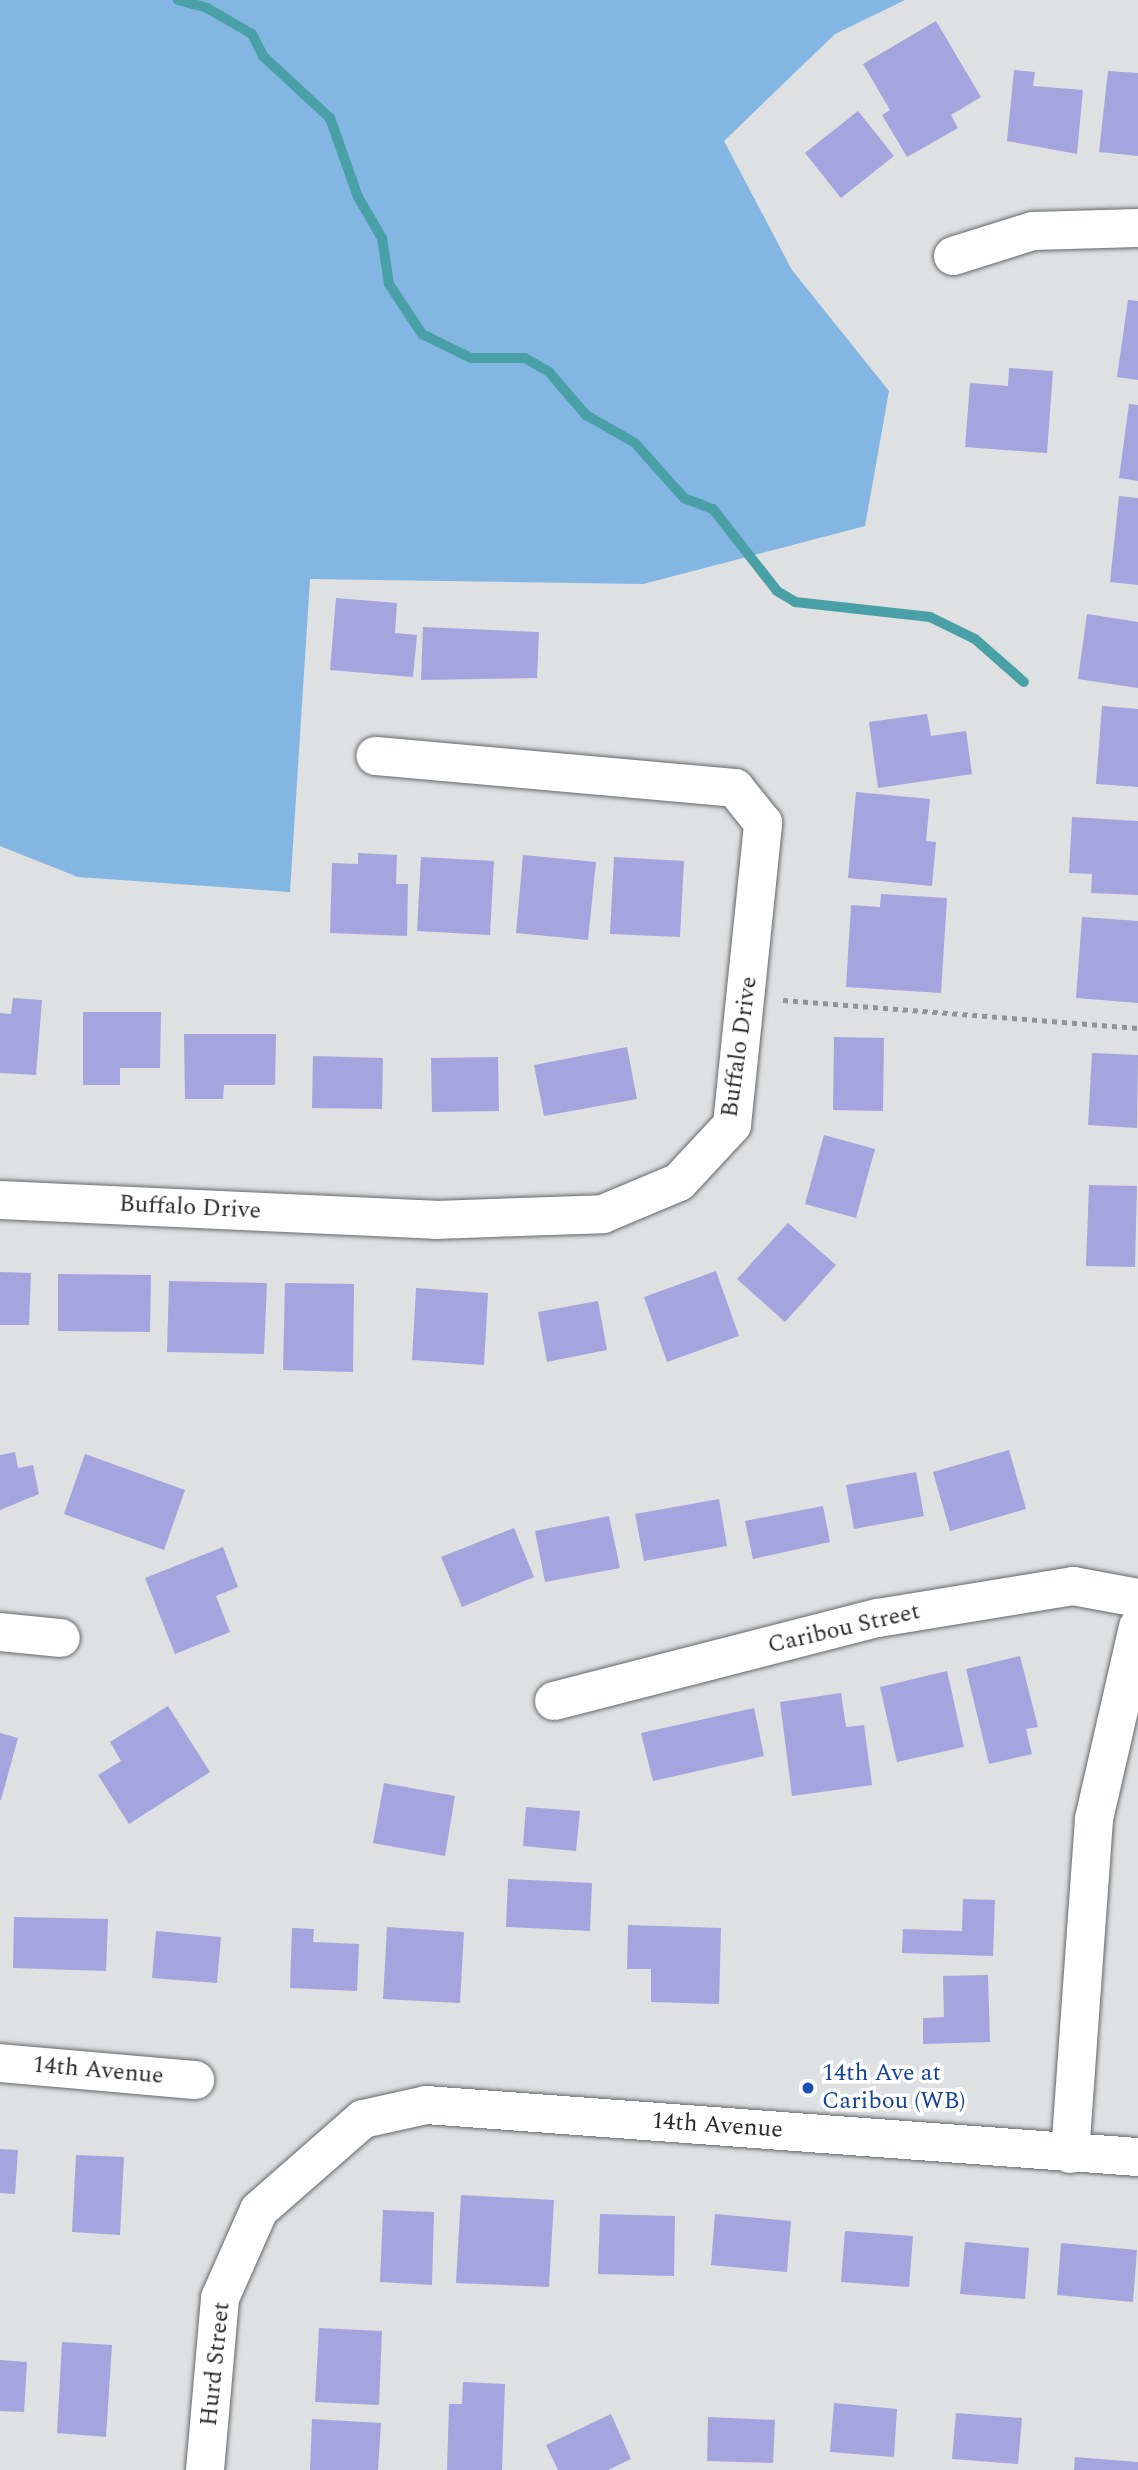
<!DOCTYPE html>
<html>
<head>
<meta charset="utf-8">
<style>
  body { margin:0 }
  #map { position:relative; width:1138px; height:2470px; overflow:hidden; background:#dee0e1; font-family:Spectral,serif }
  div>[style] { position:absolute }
  .forest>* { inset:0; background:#83b6e2 }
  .stream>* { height:10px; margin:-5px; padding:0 5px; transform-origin:5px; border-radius:5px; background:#49a0a6 }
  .building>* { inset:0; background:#a4a5df }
  .path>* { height:4.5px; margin-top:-2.25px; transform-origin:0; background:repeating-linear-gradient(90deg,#939495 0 5px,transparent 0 10px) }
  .roads { filter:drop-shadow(0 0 2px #666869) drop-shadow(0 0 2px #666869) }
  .minor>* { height:38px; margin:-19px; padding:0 19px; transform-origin:19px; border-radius:19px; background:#fff }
  .dots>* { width:19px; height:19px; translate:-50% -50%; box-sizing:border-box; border:4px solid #fff; border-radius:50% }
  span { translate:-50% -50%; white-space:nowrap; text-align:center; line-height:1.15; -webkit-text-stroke:7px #fff; paint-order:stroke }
  .street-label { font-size:24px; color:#2d2d2e }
  .transit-label { font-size:24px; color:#164399 }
  .left { translate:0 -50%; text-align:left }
</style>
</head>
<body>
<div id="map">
  <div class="forest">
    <div style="clip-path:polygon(0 0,905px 0,835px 34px,724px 141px,792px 270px,889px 391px,865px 526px,643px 584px,310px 579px,290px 892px,78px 877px,0 846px)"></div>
  </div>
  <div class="stream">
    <div style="left:178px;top:0;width:30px;rotate:15deg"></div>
    <div style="left:207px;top:8px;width:52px;rotate:30deg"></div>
    <div style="left:252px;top:34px;width:25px;rotate:63deg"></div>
    <div style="left:263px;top:56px;width:91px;rotate:42.8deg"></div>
    <div style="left:330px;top:118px;width:84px;rotate:70.5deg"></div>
    <div style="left:358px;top:197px;width:48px;rotate:59.7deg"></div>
    <div style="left:382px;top:238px;width:47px;rotate:81.3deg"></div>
    <div style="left:389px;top:284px;width:60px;rotate:56.6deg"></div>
    <div style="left:422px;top:334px;width:55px;rotate:26.1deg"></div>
    <div style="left:471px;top:358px;width:54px"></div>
    <div style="left:525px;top:358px;width:28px;rotate:30deg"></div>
    <div style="left:549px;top:372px;width:57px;rotate:49.3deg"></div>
    <div style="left:586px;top:415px;width:56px;rotate:29.7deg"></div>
    <div style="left:635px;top:443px;width:74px;rotate:48.3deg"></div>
    <div style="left:684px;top:498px;width:31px;rotate:21deg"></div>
    <div style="left:713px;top:509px;width:104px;rotate:52deg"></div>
    <div style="left:777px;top:591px;width:21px;rotate:31deg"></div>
    <div style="left:795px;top:602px;width:136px;rotate:6.3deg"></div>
    <div style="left:930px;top:617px;width:50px;rotate:26.1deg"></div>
    <div style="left:975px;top:639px;width:65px;rotate:41.3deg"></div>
  </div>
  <div class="building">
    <div style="clip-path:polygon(936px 21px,981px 97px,951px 115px,958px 128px,907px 157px,882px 115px,890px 110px,863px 64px)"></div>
    <div style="clip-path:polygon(1014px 70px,1035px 72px,1033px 86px,1083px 90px,1077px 154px,1007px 141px)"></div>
    <div style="clip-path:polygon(1108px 71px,1138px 73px,1138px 156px,1099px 152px)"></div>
    <div style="clip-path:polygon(858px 111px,894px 156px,841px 198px,805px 153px)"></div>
    <div style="clip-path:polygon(1128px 300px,1138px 301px,1138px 380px,1117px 377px)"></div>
    <div style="clip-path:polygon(1009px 368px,1053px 371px,1047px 453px,965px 447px,970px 383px,1008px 386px)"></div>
    <div style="clip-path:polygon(1129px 404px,1138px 405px,1138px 481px,1119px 478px)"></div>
    <div style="clip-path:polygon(1119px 496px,1138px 498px,1138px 585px,1110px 582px)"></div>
    <div style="clip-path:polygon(336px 598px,397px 603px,395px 633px,417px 635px,413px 677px,330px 670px)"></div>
    <div style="clip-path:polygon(1087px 614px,1138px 622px,1138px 688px,1078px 679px)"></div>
    <div style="clip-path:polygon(423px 627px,539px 632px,537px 678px,421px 680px)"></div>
    <div style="clip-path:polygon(1102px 706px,1138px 709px,1138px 787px,1096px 784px)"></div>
    <div style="clip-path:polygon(927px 714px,931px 736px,966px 731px,972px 774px,878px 788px,869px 722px)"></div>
    <div style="clip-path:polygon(856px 792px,930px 799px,926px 841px,936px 842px,932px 886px,848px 878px)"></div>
    <div style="clip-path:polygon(1072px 817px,1138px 821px,1138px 895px,1091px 893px,1092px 874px,1069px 873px)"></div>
    <div style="clip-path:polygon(358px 853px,397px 855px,396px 884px,408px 884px,407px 936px,330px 933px,332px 863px,358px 864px)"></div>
    <div style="clip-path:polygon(523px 855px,596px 862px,588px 940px,516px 933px)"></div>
    <div style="clip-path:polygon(421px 857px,494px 861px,490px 935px,417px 931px)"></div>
    <div style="clip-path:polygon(614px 857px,684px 861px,680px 937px,610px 934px)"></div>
    <div style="clip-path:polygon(881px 894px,947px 898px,941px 993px,846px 987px,851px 905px,880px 907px)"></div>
    <div style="clip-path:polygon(1082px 917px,1138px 921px,1138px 1003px,1076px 998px)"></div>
    <div style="clip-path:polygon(13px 998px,42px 1000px,36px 1075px,0 1073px,0 1013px,11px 1014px)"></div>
    <div style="clip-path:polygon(83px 1012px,161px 1012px,160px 1068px,120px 1068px,120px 1085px,83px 1085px)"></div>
    <div style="clip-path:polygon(184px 1034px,276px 1034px,275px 1085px,224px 1085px,223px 1099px,185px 1099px)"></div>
    <div style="clip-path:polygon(834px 1037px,884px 1038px,883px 1111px,833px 1110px)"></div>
    <div style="clip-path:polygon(627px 1047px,637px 1099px,544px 1116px,534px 1065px)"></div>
    <div style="clip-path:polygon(1092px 1053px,1138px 1055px,1137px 1128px,1088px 1125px)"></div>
    <div style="clip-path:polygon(313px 1056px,383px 1058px,382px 1109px,312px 1108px)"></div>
    <div style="clip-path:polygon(498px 1057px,499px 1111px,432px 1112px,431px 1058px)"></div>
    <div style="clip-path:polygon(824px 1135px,875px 1149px,856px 1218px,805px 1204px)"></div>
    <div style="clip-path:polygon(1089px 1185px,1137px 1186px,1135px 1267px,1086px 1266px)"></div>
    <div style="clip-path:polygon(788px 1223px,836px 1265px,785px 1322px,737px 1279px)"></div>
    <div style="clip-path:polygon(716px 1271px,739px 1336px,667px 1362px,644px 1297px)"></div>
    <div style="clip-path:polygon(0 1272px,31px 1273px,29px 1325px,0 1325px)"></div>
    <div style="clip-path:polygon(58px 1274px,151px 1275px,150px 1332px,58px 1331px)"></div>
    <div style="clip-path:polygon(169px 1281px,267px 1283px,264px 1354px,167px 1352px)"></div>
    <div style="clip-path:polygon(285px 1283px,354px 1284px,353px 1372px,283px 1370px)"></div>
    <div style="clip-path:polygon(416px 1288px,488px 1293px,484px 1365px,412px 1360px)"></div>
    <div style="clip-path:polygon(598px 1301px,607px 1350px,547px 1362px,538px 1312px)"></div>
    <div style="clip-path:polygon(1009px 1450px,1026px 1509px,950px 1531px,933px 1472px)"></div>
    <div style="clip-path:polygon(15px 1452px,18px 1468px,33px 1465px,39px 1494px,0 1510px,0 1455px)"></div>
    <div style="clip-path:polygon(85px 1454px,185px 1490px,164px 1550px,64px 1514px)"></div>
    <div style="clip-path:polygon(916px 1472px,924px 1516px,854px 1529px,846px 1485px)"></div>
    <div style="clip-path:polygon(719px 1499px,727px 1546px,644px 1561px,635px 1514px)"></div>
    <div style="clip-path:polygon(823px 1506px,830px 1542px,753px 1559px,745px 1521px)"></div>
    <div style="clip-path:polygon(609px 1516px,620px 1568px,545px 1582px,535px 1531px)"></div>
    <div style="clip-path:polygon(514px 1528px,534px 1577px,462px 1607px,441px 1557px)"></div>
    <div style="clip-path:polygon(223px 1547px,238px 1587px,216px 1596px,230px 1632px,175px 1654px,145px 1578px)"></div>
    <div style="clip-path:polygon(1020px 1656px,1038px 1727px,1026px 1729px,1032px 1754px,989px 1764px,966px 1669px)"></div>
    <div style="clip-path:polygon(947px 1671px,964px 1747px,897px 1762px,880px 1687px)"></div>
    <div style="clip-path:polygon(841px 1693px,846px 1727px,864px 1725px,872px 1785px,792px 1796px,780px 1702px)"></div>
    <div style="clip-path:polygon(168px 1706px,210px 1772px,129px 1824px,98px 1775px,121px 1761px,110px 1742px)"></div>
    <div style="clip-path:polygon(754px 1708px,764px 1756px,653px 1781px,641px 1733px)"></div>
    <div style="clip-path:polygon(0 1733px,18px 1738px,1px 1800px,0 1800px)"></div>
    <div style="clip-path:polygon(384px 1783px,455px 1796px,445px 1856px,373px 1843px)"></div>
    <div style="clip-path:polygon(526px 1807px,580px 1811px,576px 1851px,523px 1846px)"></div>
    <div style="clip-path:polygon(508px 1879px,592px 1883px,590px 1931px,506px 1927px)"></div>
    <div style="clip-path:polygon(963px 1899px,995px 1900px,993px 1956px,902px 1953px,903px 1929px,962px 1931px)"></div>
    <div style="clip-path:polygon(14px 1917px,108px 1919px,106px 1971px,13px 1968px)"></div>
    <div style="clip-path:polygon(628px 1925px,721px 1928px,719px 2004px,651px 2002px,651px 1969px,627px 1969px)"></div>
    <div style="clip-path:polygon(387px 1927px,464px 1932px,460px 2003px,383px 1999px)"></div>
    <div style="clip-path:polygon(292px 1928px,314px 1929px,313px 1942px,359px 1944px,357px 1991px,290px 1988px)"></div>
    <div style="clip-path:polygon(156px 1931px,221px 1937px,217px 1983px,152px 1978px)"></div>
    <div style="clip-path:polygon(988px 1975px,990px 2042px,923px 2044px,923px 2018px,944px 2017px,943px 1976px)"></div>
    <div style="clip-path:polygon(0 2149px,18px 2150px,15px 2194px,0 2193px)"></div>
    <div style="clip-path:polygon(76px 2155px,124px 2157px,120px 2235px,72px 2232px)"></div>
    <div style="clip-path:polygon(461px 2195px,554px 2200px,549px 2287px,456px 2283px)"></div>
    <div style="clip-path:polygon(383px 2210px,434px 2212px,432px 2285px,380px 2282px)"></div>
    <div style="clip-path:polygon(600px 2214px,675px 2216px,674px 2276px,598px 2274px)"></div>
    <div style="clip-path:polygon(715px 2214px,791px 2221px,787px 2272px,711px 2265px)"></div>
    <div style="clip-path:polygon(845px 2231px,913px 2236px,909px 2287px,841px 2282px)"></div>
    <div style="clip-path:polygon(965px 2242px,1029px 2248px,1025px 2299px,960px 2294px)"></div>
    <div style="clip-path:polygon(1061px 2243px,1137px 2250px,1133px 2302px,1057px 2295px)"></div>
    <div style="clip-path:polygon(319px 2328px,382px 2331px,379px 2405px,315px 2402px)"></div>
    <div style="clip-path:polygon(62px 2342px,112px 2345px,106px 2437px,57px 2433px)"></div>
    <div style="clip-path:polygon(0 2360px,27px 2362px,24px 2412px,0 2411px)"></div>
    <div style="clip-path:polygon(463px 2382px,505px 2384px,502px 2470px,447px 2470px,449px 2404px,462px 2404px)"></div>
    <div style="clip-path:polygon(834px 2403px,897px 2409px,894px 2457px,830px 2452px)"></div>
    <div style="clip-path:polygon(956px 2413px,1022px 2418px,1018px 2464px,952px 2459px)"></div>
    <div style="clip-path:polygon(611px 2414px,631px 2459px,608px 2470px,558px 2470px,546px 2445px)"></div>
    <div style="clip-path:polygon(708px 2417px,775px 2420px,773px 2463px,707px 2461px)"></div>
    <div style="clip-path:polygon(312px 2419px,381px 2423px,378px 2470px,310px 2470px)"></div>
    <div style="clip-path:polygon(1075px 2457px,1138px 2462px,1138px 2470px,1074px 2470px)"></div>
  </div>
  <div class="path">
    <div style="left:783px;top:1000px;width:356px;rotate:4.5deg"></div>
  </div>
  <div class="roads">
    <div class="minor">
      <div style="left:953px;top:256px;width:84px;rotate:-17.4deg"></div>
      <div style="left:1033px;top:231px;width:105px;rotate:-1.6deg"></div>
      <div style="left:0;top:1200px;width:435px;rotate:2.6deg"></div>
      <div style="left:435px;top:1220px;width:168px;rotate:-2deg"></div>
      <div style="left:603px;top:1214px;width:82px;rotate:-22.8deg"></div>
      <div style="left:679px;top:1182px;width:78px;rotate:-47.1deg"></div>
      <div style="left:732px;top:1125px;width:304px;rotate:-84.1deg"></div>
      <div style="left:763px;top:823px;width:45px;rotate:-128.7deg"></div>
      <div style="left:735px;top:788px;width:361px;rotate:-174.9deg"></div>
      <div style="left:0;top:1632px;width:61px;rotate:5.6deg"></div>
      <div style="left:554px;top:1701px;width:334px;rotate:-14.4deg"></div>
      <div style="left:878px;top:1618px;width:198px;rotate:-9.3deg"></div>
      <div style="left:1073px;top:1586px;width:66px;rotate:10.5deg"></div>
      <div style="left:0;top:2063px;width:196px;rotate:5deg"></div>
      <div style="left:1070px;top:2154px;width:336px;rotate:-85.9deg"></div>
      <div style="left:1094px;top:1819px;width:197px;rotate:-77.1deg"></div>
      <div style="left:205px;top:2470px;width:173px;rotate:-85deg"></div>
      <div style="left:220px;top:2298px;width:96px;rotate:-66.1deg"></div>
      <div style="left:259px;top:2210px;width:138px;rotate:-41.2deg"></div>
      <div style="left:363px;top:2119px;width:65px;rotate:-12.5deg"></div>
      <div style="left:426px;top:2105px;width:714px;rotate:4.18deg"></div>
    </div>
  </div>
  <div class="dots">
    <div style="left:808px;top:2088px;background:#1a4fb4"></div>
  </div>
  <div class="street-label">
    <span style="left:740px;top:1047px;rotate:-82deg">Buffalo Drive</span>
    <span style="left:190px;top:1208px;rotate:3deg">Buffalo Drive</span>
    <span style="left:844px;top:1629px;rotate:-13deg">Caribou Street</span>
    <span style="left:98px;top:2071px;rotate:5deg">14th Avenue</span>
    <span style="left:717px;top:2126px;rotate:4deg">14th Avenue</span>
    <span style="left:216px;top:2364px;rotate:-84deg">Hurd Street</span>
  </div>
  <div class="transit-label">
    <span class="left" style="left:822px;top:2088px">14th Ave at<br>Caribou (WB)</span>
  </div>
</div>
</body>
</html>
